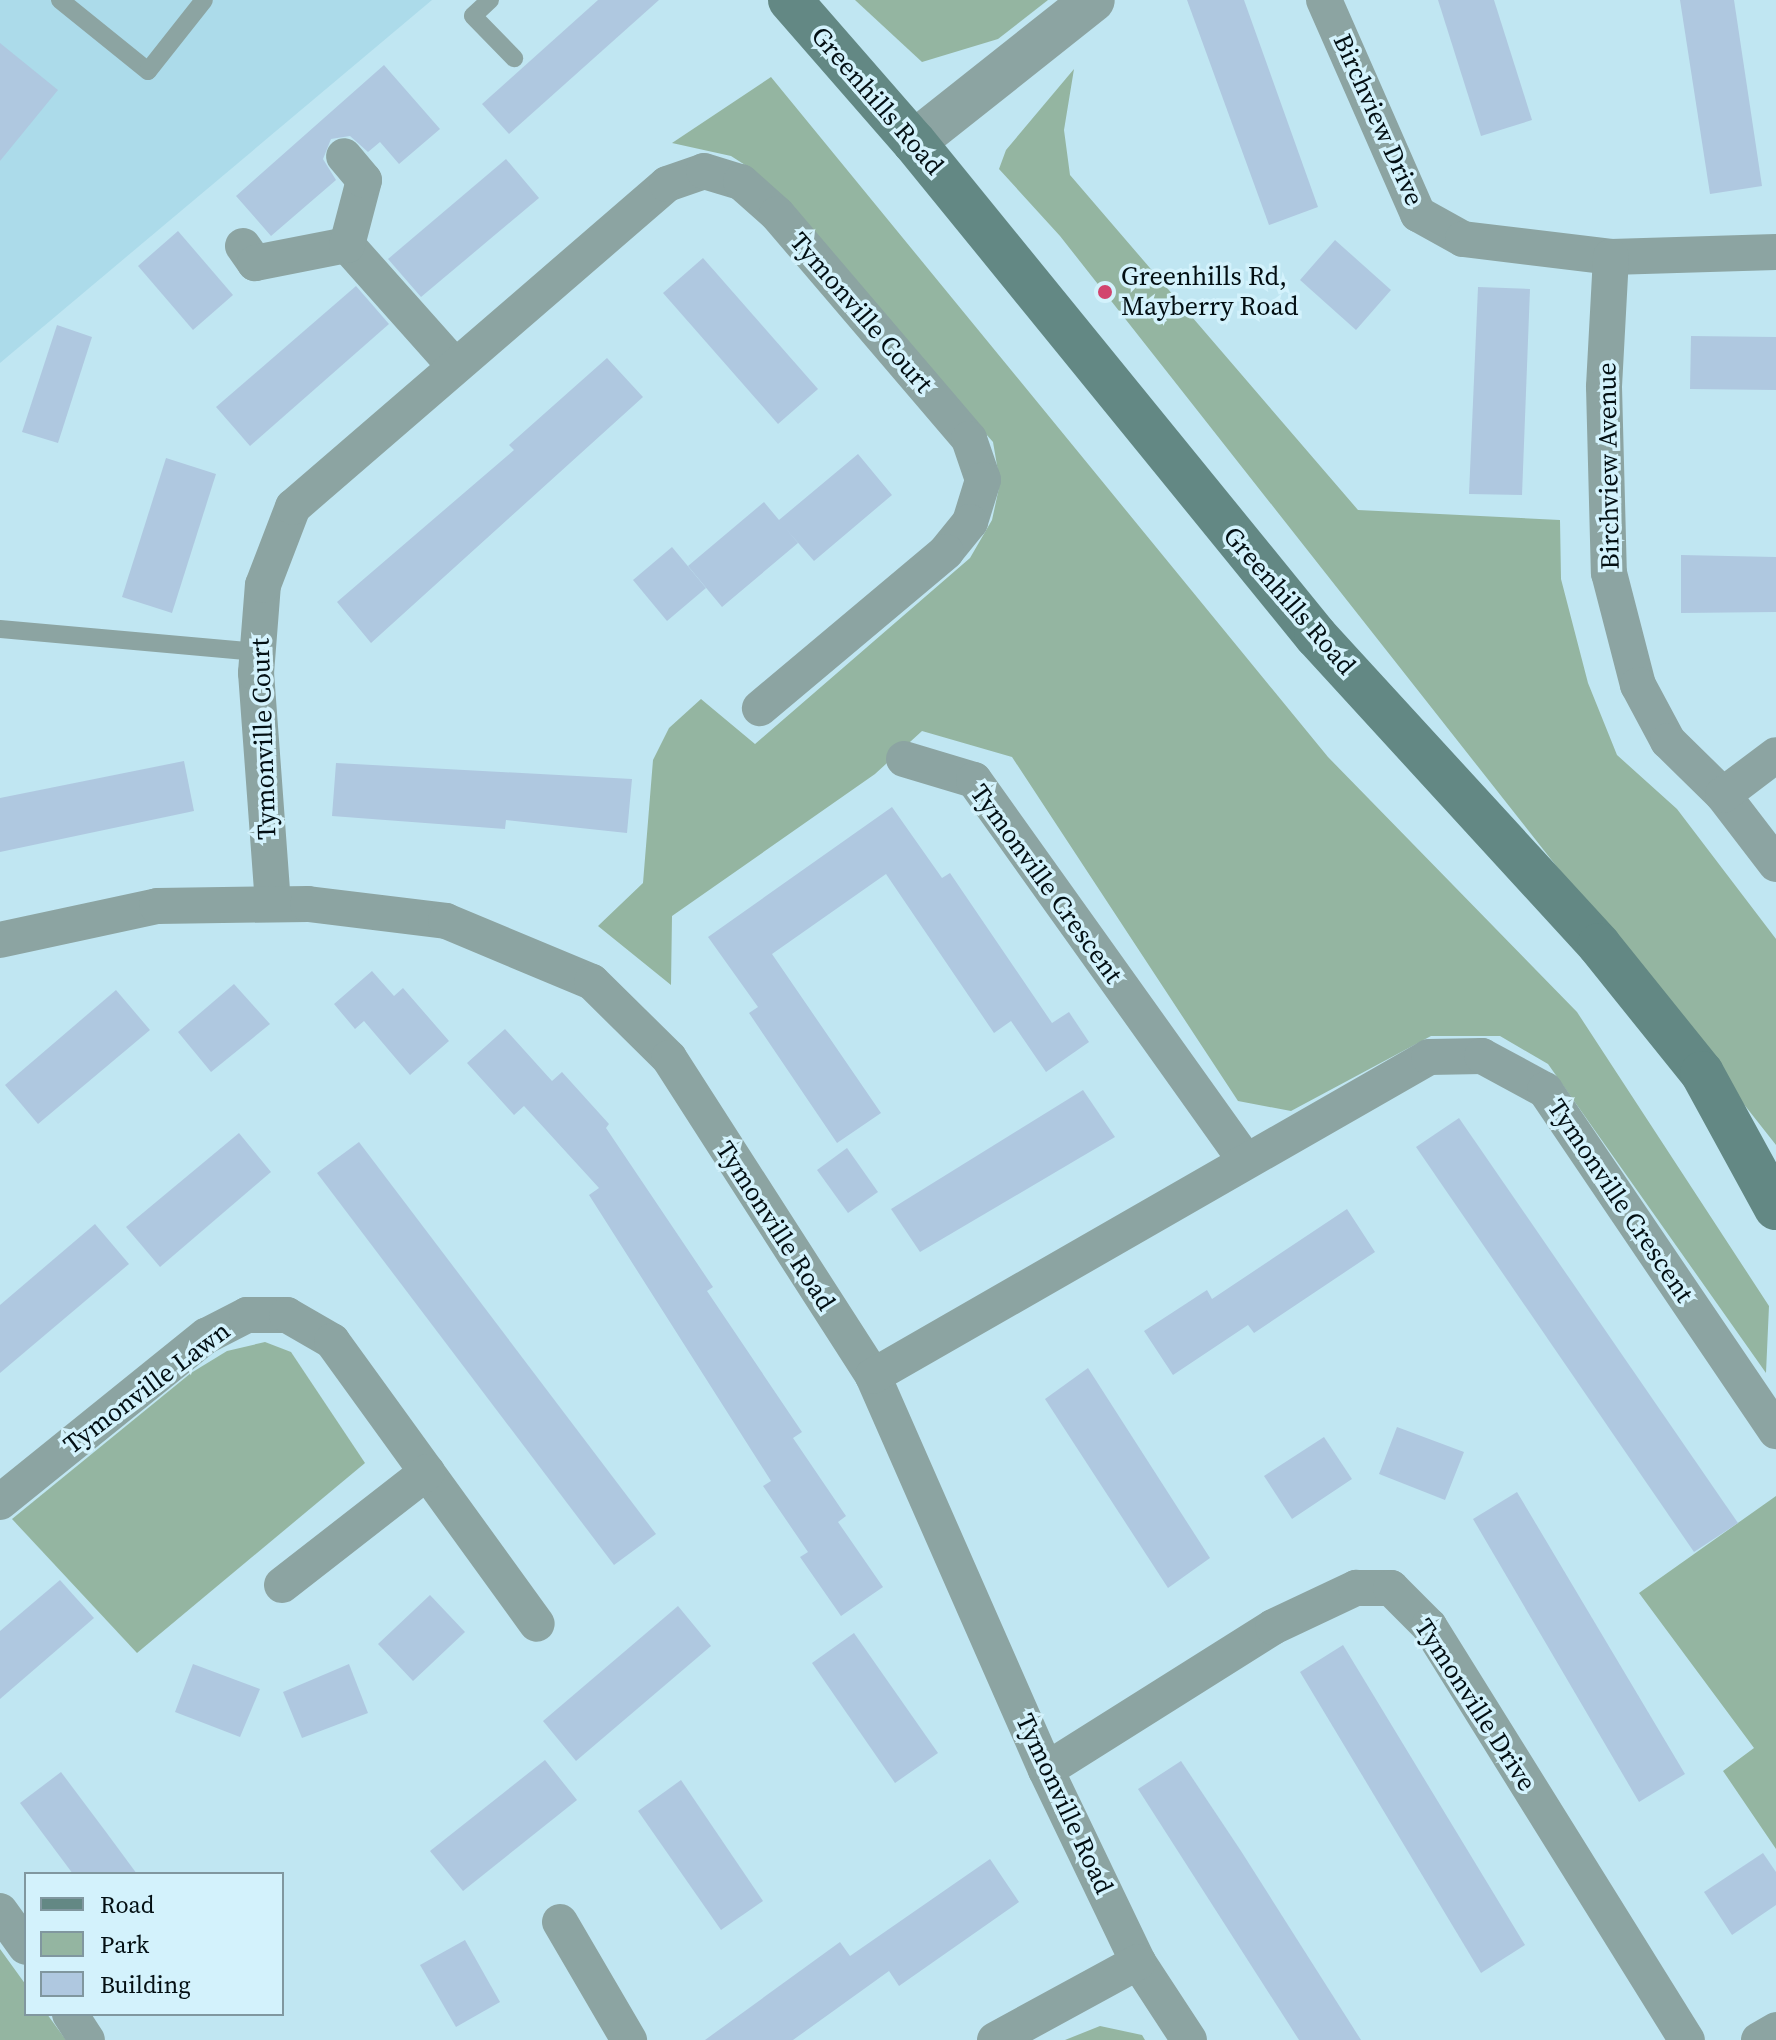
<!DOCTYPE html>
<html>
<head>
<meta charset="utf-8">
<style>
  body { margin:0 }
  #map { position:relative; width:1776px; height:2040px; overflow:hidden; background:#c0e6f2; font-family:"Source Serif 4",serif }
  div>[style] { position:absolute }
  .built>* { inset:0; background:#acdbea }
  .green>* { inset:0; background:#94b5a1 }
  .building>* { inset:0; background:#afc8e0 }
  .service>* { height:18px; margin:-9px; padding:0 9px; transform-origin:9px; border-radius:9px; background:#8ca4a2 }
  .minor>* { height:36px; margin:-18px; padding:0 18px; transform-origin:18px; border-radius:18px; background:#8ca4a2 }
  .tertiary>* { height:44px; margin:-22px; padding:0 22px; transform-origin:22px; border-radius:22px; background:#8ca4a2 }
  .secondary>* { height:44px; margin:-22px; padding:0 22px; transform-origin:22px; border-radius:22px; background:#638884 }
  .dots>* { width:22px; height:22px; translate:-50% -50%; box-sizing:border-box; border:4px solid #d3f2fc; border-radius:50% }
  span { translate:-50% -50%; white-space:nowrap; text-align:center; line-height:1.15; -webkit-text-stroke:7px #d3f2fc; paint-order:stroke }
  .street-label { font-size:26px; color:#030f13 }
  .poi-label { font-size:26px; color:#030f13 }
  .left { translate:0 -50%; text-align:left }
  .legend { position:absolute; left:24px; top:1872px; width:260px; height:144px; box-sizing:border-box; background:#d3f2fc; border:2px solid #80979f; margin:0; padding:10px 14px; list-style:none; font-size:24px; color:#030f13 }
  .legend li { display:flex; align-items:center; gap:16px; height:40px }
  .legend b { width:40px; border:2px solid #80979f }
</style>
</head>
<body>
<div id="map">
  <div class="built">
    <div style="clip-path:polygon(0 0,432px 0,0 363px)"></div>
  </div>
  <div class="green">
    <div style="clip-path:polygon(855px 0,1048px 0,998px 39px,922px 62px)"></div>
    <div style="clip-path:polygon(1074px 69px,1064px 130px,1070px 175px,1358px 510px,1560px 520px,1561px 579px,1588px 683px,1617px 755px,1677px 809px,1776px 939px,1776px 1145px,1060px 236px,999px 169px,1006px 150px)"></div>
    <div style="clip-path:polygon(771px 77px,1328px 757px,1577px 1012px,1769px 1306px,1766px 1373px,1548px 1064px,1500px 1036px,1431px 1036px,1291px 1111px,1238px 1101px,1012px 757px,922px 731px,875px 774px,672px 916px,671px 985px,598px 926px,643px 883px,653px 760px,669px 728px,701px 699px,755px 744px,970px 558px,992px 520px,1000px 483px,993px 442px,753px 170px,731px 156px,672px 143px)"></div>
    <div style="clip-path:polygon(265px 1342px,291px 1352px,365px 1463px,137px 1653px,12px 1519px,191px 1373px,227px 1351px)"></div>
    <div style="clip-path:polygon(1776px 1496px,1776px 1849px,1723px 1771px,1754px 1748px,1639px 1593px)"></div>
    <div style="clip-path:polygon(0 1949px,26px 1985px,26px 2014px,47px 2014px,66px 2040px,0 2040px)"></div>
    <div style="clip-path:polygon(1100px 2026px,1142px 2035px,1145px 2040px,1065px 2040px)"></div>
  </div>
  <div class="building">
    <div style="clip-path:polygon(598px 0,659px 0,509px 134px,482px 104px)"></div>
    <div style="clip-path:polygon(1187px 0,1244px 0,1318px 207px,1269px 225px)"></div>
    <div style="clip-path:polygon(1438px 0,1494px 0,1532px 120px,1481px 136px)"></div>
    <div style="clip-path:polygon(1680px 0,1734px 0,1762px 186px,1710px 194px)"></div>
    <div style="clip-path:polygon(0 43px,58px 90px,0 161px)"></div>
    <div style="clip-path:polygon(384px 65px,440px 129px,399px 164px,380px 142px,368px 152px,350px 136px,331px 139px,323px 159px,336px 180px,271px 236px,236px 196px)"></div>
    <div style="clip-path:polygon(506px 159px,539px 198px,421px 297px,388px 259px)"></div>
    <div style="clip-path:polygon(178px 231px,233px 295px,193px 330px,138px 266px)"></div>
    <div style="clip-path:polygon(1335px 240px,1391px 290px,1356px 330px,1300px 280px)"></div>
    <div style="clip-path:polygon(703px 258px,818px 389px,778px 424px,663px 293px)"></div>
    <div style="clip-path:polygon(356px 286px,389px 324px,250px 446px,216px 407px)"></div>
    <div style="clip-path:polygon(1478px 287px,1530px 289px,1522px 495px,1469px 494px)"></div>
    <div style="clip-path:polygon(57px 325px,92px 337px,58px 443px,22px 432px)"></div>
    <div style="clip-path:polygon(1691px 336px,1776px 337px,1776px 390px,1690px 389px)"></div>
    <div style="clip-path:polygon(607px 358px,643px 397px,371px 643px,337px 602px,514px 450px,509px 445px)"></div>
    <div style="clip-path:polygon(858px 454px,892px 495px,814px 561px,786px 529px,798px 543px,722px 607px,688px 566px,764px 502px,779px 520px)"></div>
    <div style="clip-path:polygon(166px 458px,216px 474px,172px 613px,122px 597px)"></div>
    <div style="clip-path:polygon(672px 547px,706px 588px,667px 621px,633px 580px)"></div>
    <div style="clip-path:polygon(1681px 555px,1776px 557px,1776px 612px,1681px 613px)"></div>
    <div style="clip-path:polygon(184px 761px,194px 811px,0 852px,0 798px)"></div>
    <div style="clip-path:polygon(336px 763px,632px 779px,627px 833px,506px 820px,505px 829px,332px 816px)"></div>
    <div style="clip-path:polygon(892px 807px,942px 878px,950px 873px,1052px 1023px,1069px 1012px,1089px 1042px,1046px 1072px,1011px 1021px,994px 1033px,886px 874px,772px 954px,881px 1113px,837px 1143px,749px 1013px,758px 1007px,708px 937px)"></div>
    <div style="clip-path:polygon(372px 971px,394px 996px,403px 988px,449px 1041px,410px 1075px,364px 1021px,355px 1029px,334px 1004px)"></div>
    <div style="clip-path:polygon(234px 984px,270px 1024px,211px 1072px,178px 1032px)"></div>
    <div style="clip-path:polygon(116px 990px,150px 1030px,38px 1124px,5px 1085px)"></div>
    <div style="clip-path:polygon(505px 1029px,552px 1081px,562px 1072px,609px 1124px,606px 1128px,713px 1287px,707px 1291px,802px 1432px,793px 1438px,846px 1516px,838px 1522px,883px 1587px,841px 1616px,800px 1557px,808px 1552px,763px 1486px,771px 1481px,589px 1195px,599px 1188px,524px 1106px,514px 1115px,467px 1063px)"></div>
    <div style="clip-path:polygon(1083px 1090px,1115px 1137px,920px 1252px,891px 1209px)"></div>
    <div style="clip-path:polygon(1459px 1118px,1738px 1523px,1694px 1552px,1416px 1147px)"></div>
    <div style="clip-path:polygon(239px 1133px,271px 1172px,160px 1267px,126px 1227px)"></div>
    <div style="clip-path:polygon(359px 1142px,656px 1534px,614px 1565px,317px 1173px)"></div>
    <div style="clip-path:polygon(847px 1148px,878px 1192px,848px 1213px,817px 1170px)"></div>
    <div style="clip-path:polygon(1347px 1209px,1375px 1252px,1254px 1333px,1248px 1325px,1173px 1375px,1144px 1331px,1207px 1290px,1212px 1299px)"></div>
    <div style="clip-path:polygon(95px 1224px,129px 1264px,0 1373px,0 1305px)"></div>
    <div style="clip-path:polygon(1088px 1368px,1210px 1558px,1168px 1588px,1045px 1399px)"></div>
    <div style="clip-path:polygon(1397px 1427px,1464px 1452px,1445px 1500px,1379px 1474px)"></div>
    <div style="clip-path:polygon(1324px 1437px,1352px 1479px,1292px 1519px,1264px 1476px)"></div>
    <div style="clip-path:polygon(1517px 1492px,1685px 1774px,1639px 1802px,1473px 1519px)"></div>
    <div style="clip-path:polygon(60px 1580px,94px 1618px,0 1699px,0 1631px)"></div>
    <div style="clip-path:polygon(430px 1595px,465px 1632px,413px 1681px,378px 1644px)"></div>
    <div style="clip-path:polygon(678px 1606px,711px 1646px,576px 1761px,543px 1721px)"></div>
    <div style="clip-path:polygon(854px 1633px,938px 1753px,895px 1783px,812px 1663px)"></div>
    <div style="clip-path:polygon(1343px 1645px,1525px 1945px,1481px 1973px,1300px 1672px)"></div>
    <div style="clip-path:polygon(193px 1664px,260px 1689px,240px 1737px,175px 1712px)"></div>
    <div style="clip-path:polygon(349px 1664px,368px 1713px,302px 1738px,283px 1692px)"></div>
    <div style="clip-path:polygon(545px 1760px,577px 1800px,463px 1891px,430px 1851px)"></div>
    <div style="clip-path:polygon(1181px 1761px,1241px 1851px,1361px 2040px,1299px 2040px,1138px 1789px)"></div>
    <div style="clip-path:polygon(61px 1772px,106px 1832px,137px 1874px,73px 1874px,20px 1803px)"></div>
    <div style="clip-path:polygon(681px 1780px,763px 1901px,721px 1930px,638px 1811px)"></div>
    <div style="clip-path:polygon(1763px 1853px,1776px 1872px,1776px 1905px,1732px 1935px,1704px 1892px)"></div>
    <div style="clip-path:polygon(990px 1859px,1019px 1902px,899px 1986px,889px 1971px,793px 2040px,705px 2040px,840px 1942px,850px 1956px)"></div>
    <div style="clip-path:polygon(465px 1940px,500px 2002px,456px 2027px,420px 1965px)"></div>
  </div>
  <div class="service">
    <div style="left:60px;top:0;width:113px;rotate:38.9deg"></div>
    <div style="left:148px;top:71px;width:90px;rotate:-51.7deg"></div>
    <div style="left:490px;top:0;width:23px;rotate:137deg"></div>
    <div style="left:473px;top:16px;width:59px;rotate:45.7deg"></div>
    <div style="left:0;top:629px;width:258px;rotate:5.1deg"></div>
  </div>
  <div class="minor">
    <div style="left:1324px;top:0;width:234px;rotate:66.3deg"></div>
    <div style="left:1418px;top:214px;width:51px;rotate:29.1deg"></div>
    <div style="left:1463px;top:239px;width:149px;rotate:6.9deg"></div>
    <div style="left:1611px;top:257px;width:165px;rotate:-1.7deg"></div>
    <div style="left:347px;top:245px;width:161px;rotate:48.3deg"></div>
    <div style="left:243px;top:246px;width:21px;rotate:55deg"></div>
    <div style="left:255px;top:263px;width:94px;rotate:-11.1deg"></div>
    <div style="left:347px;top:245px;width:67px;rotate:-75.3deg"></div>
    <div style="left:364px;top:180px;width:31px;rotate:-130deg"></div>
    <div style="left:1611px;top:257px;width:130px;rotate:93.1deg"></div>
    <div style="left:1604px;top:387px;width:186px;rotate:88.5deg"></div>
    <div style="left:1609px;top:573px;width:116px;rotate:75.5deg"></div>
    <div style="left:1638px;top:685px;width:64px;rotate:61.8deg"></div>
    <div style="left:1668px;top:741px;width:77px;rotate:44.5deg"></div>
    <div style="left:1723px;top:795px;width:87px;rotate:52.5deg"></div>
    <div style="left:904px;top:759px;width:73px;rotate:16.7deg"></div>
    <div style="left:974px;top:780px;width:468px;rotate:54.5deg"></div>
    <div style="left:1723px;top:795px;width:66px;rotate:-37deg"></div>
    <div style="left:273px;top:904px;width:232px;rotate:-94.2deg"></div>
    <div style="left:256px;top:673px;width:88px;rotate:-85.5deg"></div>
    <div style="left:263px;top:585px;width:84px;rotate:-69deg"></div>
    <div style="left:293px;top:507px;width:494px;rotate:-40.8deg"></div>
    <div style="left:667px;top:184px;width:39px;rotate:-19deg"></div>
    <div style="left:704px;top:171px;width:39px;rotate:17deg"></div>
    <div style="left:741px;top:182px;width:48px;rotate:41.6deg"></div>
    <div style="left:777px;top:214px;width:296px;rotate:49.5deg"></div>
    <div style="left:969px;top:439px;width:43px;rotate:71.1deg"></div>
    <div style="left:983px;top:480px;width:44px;rotate:107.2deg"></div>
    <div style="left:970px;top:522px;width:38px;rotate:129deg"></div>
    <div style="left:946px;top:552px;width:243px;rotate:140deg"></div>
    <div style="left:0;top:940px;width:161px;rotate:-12.2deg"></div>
    <div style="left:157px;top:906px;width:151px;rotate:-0.8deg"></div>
    <div style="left:308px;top:904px;width:139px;rotate:7deg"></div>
    <div style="left:446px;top:921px;width:158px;rotate:22.7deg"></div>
    <div style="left:592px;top:982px;width:108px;rotate:44.6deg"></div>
    <div style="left:669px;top:1058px;width:378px;rotate:57.3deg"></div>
    <div style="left:873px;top:1376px;width:430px;rotate:66.3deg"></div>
    <div style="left:1046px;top:1770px;width:213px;rotate:64.4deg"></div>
    <div style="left:1138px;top:1962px;width:93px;rotate:56.8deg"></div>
    <div style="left:873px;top:1376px;width:641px;rotate:-29.84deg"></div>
    <div style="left:1429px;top:1057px;width:53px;rotate:-1.1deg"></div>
    <div style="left:1482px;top:1056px;width:72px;rotate:28.4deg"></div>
    <div style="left:1545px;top:1090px;width:412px;rotate:55.9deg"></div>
    <div style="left:0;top:1502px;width:265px;rotate:-38.9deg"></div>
    <div style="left:206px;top:1336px;width:46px;rotate:-27.1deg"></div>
    <div style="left:247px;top:1315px;width:40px"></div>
    <div style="left:287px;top:1315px;width:52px;rotate:30deg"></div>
    <div style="left:332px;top:1341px;width:349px;rotate:54.1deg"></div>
    <div style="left:282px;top:1585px;width:184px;rotate:-37.9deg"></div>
    <div style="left:1046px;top:1770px;width:268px;rotate:-32.2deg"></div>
    <div style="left:1273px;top:1627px;width:92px;rotate:-25.2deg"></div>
    <div style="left:1356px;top:1588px;width:35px"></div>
    <div style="left:1391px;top:1588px;width:54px;rotate:45deg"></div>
    <div style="left:1429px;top:1626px;width:488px;rotate:58.1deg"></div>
    <div style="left:0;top:1911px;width:44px;rotate:54.2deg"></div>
    <div style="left:560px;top:1922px;width:137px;rotate:59.7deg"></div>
    <div style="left:70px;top:2014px;width:31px;rotate:57deg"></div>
    <div style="left:995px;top:2040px;width:163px;rotate:-28.6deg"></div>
    <div style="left:1759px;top:2040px;width:20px;rotate:-30deg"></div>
  </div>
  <div class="tertiary">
    <div style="left:914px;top:142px;width:228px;rotate:-38.4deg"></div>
  </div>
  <div class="secondary">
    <div style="left:790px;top:0;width:189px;rotate:48.9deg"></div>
    <div style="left:914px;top:142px;width:637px;rotate:50.86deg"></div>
    <div style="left:1316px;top:636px;width:419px;rotate:47.5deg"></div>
    <div style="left:1599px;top:945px;width:164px;rotate:51.2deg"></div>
    <div style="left:1702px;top:1073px;width:154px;rotate:61.3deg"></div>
  </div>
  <div class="dots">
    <div style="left:1105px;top:292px;background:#d2446e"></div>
  </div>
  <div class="street-label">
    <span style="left:877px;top:101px;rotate:49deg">Greenhills Road</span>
    <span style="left:1378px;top:120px;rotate:66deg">Birchview Drive</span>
    <span style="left:861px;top:313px;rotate:49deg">Tymonville Court</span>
    <span style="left:1609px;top:466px;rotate:-91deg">Birchview Avenue</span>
    <span style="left:1289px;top:601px;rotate:49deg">Greenhills Road</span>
    <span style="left:264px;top:739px;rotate:-92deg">Tymonville Court</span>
    <span style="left:1046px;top:884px;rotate:54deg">Tymonville Crescent</span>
    <span style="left:1620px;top:1201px;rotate:56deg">Tymonville Crescent</span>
    <span style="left:775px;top:1226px;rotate:57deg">Tymonville Road</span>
    <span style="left:147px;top:1388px;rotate:-37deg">Tymonville Lawn</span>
    <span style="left:1475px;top:1705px;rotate:57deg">Tymonville Drive</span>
    <span style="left:1064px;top:1804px;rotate:65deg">Tymonville Road</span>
  </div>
  <div class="poi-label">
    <span class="left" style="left:1121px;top:292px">Greenhills Rd,<br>Mayberry Road</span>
  </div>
  <ul class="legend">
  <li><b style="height:10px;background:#638884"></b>Road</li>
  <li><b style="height:22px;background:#94b5a1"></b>Park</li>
  <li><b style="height:22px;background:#afc8e0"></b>Building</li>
  </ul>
</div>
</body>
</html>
